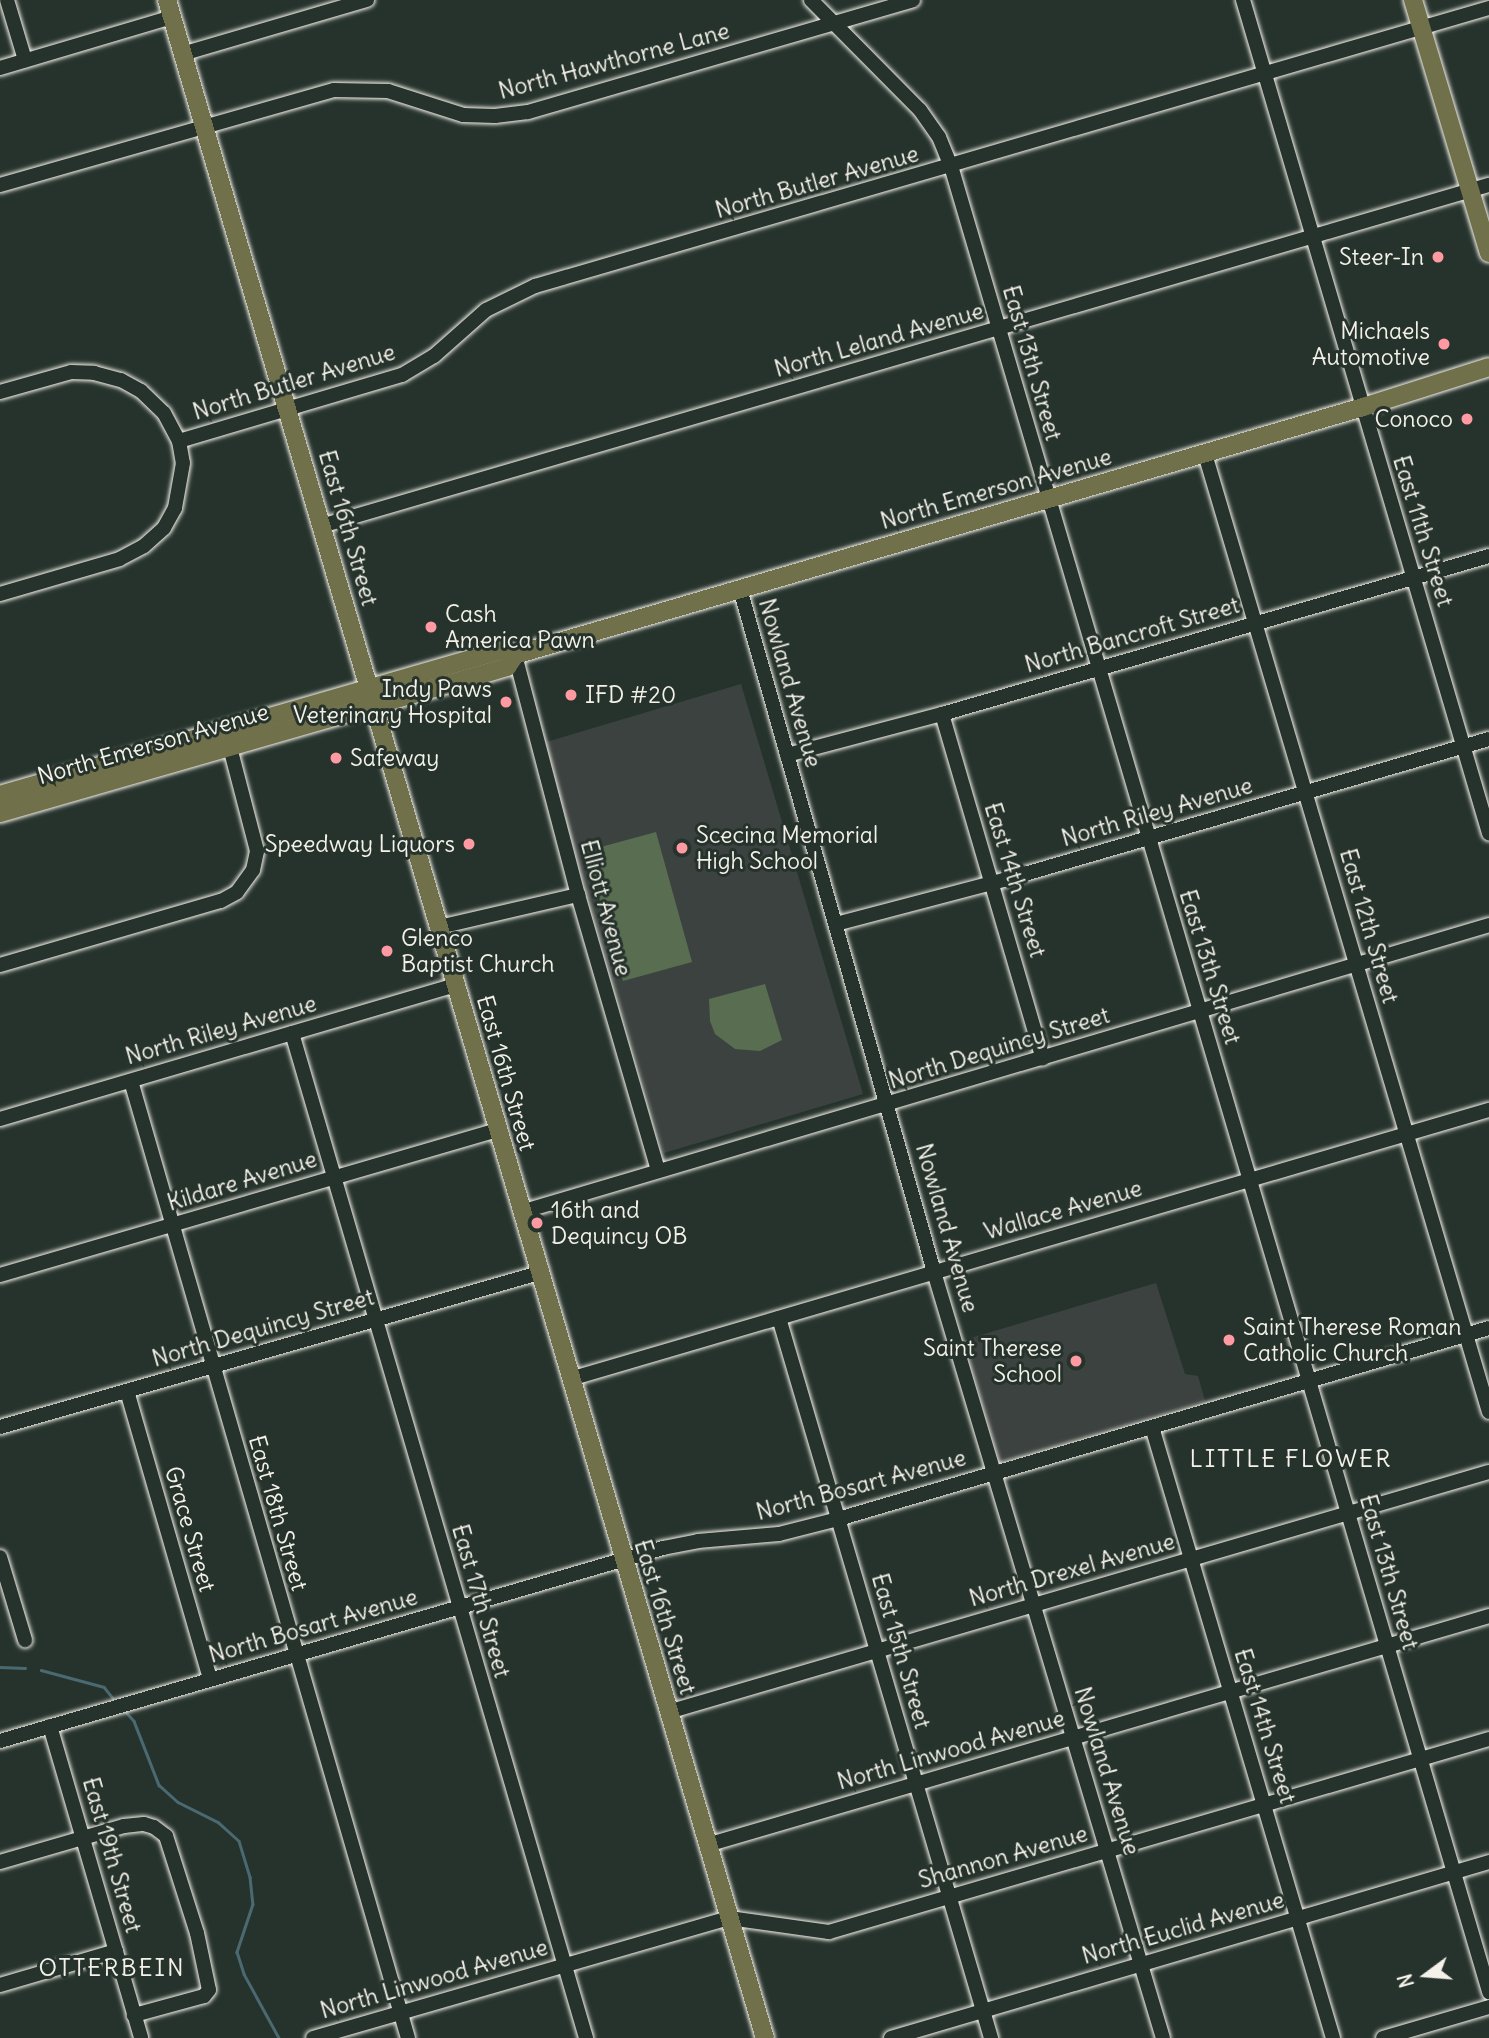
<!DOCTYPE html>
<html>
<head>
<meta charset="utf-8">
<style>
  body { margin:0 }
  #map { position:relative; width:1489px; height:2038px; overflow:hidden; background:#26332d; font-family:Delius,sans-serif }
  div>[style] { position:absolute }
  .built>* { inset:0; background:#3c4240 }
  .green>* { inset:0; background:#596d51 }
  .stream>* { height:2.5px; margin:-1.25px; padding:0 1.25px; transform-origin:1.25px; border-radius:1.25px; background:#4a6971 }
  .roads { filter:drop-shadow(0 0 2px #f4f1e8) drop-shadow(0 0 2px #f4f1e8) }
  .minor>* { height:14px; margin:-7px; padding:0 7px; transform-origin:7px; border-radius:7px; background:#26332d }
  .major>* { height:18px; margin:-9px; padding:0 9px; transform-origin:9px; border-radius:9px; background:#70704a }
  .dots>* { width:19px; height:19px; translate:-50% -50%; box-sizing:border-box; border:4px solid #26332d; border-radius:50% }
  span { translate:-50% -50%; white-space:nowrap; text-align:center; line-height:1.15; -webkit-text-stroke:6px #26332d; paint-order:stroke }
  .street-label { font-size:23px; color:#f4f1e8 }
  .poi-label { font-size:23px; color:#f4f1e8 }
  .right { translate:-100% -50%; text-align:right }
  .left { translate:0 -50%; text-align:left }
  .neighbourhood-label { font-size:24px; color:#f4f1e8; letter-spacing:2px }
  .north { position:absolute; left:1391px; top:1940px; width:70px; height:70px; -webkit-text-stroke:5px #26332d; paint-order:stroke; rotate:254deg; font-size:19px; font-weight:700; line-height:28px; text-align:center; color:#f4f1e8 }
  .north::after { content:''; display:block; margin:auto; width:24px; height:32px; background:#f4f1e8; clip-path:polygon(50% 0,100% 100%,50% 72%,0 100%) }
</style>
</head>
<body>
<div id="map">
  <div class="built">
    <div style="clip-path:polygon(741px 684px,863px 1094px,664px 1153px,543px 743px)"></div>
    <div style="clip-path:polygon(1156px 1283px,1185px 1374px,1198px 1376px,1205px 1401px,1000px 1462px,964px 1340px)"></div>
  </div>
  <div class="green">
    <div style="clip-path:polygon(656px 832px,692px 962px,623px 981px,586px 851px)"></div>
    <div style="clip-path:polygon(765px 984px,782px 1040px,760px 1051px,735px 1049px,715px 1034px,710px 1021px,709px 999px)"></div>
  </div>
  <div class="stream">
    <div style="left:0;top:1667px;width:25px;rotate:2deg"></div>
    <div style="left:41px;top:1670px;width:65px;rotate:15.1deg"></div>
    <div style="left:104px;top:1687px;width:14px;rotate:51deg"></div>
    <div style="left:126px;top:1712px;width:12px;rotate:48deg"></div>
    <div style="left:134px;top:1721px;width:69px;rotate:68.7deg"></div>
    <div style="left:159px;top:1785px;width:25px;rotate:42deg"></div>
    <div style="left:178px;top:1802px;width:45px;rotate:26.6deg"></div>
    <div style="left:218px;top:1822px;width:28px;rotate:42deg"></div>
    <div style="left:239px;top:1841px;width:38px;rotate:73deg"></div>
    <div style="left:250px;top:1877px;width:27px;rotate:84deg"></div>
    <div style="left:253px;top:1904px;width:51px;rotate:108.4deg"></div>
    <div style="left:237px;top:1952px;width:23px;rotate:72deg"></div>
    <div style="left:244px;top:1974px;width:73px;rotate:61.3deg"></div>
  </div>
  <div class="roads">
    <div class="minor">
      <div style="left:7px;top:0;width:63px;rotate:73.3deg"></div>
      <div style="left:811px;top:0;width:155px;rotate:45.3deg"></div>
      <div style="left:920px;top:110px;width:33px;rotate:55deg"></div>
      <div style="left:939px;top:137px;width:31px;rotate:68deg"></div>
      <div style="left:951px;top:166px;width:1904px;rotate:73.58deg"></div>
      <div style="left:1243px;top:0;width:869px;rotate:73.55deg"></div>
      <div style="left:182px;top:54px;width:193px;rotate:-16.3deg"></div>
      <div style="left:0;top:68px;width:179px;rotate:-16.5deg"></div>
      <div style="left:0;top:185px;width:347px;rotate:-15.9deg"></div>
      <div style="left:334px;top:90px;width:54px;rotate:1.1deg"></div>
      <div style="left:388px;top:91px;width:79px;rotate:17.7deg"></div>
      <div style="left:463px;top:115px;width:32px;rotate:2deg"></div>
      <div style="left:495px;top:116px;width:33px;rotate:-7deg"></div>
      <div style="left:528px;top:112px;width:401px;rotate:-16.2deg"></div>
      <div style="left:0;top:392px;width:74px;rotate:-15.7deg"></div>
      <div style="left:71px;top:372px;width:23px;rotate:2deg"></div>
      <div style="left:94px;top:373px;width:28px;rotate:15deg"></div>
      <div style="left:121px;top:380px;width:23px;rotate:29deg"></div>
      <div style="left:141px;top:391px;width:32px;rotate:44deg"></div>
      <div style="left:164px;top:413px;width:32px;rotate:62deg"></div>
      <div style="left:179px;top:441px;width:22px;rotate:80deg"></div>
      <div style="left:183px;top:463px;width:46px;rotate:100.1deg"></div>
      <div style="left:175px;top:508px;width:23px;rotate:119deg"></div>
      <div style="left:164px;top:528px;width:27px;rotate:138deg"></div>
      <div style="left:144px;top:546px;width:27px;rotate:152deg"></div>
      <div style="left:120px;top:559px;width:125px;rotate:163.7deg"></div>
      <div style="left:179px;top:441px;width:233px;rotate:-16.5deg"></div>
      <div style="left:402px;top:375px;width:37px;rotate:-31deg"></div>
      <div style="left:434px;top:356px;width:69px;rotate:-41.5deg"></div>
      <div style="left:486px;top:310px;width:55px;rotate:-26.1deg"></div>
      <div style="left:535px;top:286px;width:994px;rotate:-16.25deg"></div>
      <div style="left:1205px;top:454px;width:999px;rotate:73.49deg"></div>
      <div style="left:321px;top:526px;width:1217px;rotate:-16.28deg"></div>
      <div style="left:740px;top:589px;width:710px;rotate:74.14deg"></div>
      <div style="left:934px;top:1272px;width:799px;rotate:73.36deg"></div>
      <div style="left:515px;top:655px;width:248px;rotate:75.3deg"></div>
      <div style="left:578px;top:895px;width:287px;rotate:73.8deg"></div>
      <div style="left:942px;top:714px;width:359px;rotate:73.7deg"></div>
      <div style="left:787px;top:755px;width:160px;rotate:-14.8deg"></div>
      <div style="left:942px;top:714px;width:569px;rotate:-16.11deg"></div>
      <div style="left:836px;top:924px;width:174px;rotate:-14.7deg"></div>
      <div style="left:1004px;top:880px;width:505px;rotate:-16.21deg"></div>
      <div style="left:439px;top:927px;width:143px;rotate:-13deg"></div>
      <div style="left:0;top:965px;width:230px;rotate:-16.2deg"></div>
      <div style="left:221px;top:901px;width:18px;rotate:-29deg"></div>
      <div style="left:237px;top:892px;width:27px;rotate:-54deg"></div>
      <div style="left:253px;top:870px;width:19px;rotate:-78deg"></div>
      <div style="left:257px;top:851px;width:107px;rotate:-104.6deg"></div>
      <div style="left:292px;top:1033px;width:1047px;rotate:73.69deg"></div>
      <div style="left:131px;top:1081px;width:996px;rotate:73.86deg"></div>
      <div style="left:0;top:1119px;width:474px;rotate:-16.4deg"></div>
      <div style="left:521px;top:1212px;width:1010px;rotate:-16.51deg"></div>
      <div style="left:0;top:1275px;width:518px;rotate:-16.26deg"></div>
      <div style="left:779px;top:1318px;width:751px;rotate:73.59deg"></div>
      <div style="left:570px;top:1379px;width:958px;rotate:-16.32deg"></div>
      <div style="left:127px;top:1391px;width:300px;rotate:73.9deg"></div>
      <div style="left:0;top:1427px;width:561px;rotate:-15.95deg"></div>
      <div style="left:1152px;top:1427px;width:637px;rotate:73.5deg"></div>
      <div style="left:0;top:1557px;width:87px;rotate:73.2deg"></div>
      <div style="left:668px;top:1712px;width:855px;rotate:-16.3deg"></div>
      <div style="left:50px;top:1726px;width:325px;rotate:73.7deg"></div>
      <div style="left:0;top:1741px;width:691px;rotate:-16.23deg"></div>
      <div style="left:663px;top:1548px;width:36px;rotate:-11deg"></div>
      <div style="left:698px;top:1541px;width:81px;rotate:-4.9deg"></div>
      <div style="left:779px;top:1534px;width:61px;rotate:-14.3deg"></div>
      <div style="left:838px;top:1519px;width:678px;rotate:-16.35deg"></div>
      <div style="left:707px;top:1845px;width:815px;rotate:-16.32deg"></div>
      <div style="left:0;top:1862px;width:129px;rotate:-16.2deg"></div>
      <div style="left:124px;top:1826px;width:20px;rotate:-6deg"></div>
      <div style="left:144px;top:1824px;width:10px;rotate:17deg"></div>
      <div style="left:154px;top:1827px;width:15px;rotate:37deg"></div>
      <div style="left:166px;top:1836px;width:102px;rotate:72.3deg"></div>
      <div style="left:197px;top:1933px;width:58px;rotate:78.1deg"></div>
      <div style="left:209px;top:1990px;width:8px;rotate:130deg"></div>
      <div style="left:204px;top:1996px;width:73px;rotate:164.8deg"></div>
      <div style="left:0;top:1985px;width:121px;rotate:-16.3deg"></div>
      <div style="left:313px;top:2038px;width:433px;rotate:-16.1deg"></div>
      <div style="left:729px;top:1918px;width:101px;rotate:8deg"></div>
      <div style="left:829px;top:1932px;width:688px;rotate:-16.3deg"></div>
      <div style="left:891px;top:2038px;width:623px;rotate:-16.4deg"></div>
      <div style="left:1383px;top:2038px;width:110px;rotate:-16.3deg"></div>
    </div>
    <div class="major">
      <div style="left:167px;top:0;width:2124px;rotate:73.65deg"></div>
      <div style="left:1413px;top:0;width:264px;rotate:73.3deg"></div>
      <div style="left:0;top:795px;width:523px;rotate:-16.11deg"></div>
      <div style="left:502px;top:650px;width:14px;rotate:21deg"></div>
      <div style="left:0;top:813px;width:528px;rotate:-16.06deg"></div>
      <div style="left:507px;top:667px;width:14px;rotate:-56deg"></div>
      <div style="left:515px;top:655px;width:884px;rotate:-16.3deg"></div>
      <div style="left:1363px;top:407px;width:132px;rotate:-17.6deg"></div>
    </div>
  </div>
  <div class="dots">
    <div style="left:1438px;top:257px;background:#ff9aa2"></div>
    <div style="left:1444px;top:344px;background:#ff9aa2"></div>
    <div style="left:1467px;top:419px;background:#ff9aa2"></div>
    <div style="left:431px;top:627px;background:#ff9aa2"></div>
    <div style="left:571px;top:695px;background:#ff9aa2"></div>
    <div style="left:506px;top:702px;background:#ff9aa2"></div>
    <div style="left:336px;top:758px;background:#ff9aa2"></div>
    <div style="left:469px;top:844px;background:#ff9aa2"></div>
    <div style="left:682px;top:848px;background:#ff9aa2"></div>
    <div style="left:387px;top:951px;background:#ff9aa2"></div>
    <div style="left:537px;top:1223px;background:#ff9aa2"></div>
    <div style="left:1229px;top:1340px;background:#ff9aa2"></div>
    <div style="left:1076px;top:1361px;background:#ff9aa2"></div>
  </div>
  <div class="street-label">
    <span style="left:614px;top:61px;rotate:-15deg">North Hawthorne Lane</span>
    <span style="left:817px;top:182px;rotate:-16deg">North Butler Avenue</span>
    <span style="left:879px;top:340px;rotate:-16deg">North Leland Avenue</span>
    <span style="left:1032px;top:363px;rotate:74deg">East 13th Street</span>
    <span style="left:294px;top:382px;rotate:-17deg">North Butler Avenue</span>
    <span style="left:996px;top:489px;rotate:-16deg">North Emerson Avenue</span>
    <span style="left:348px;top:528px;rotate:74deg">East 16th Street</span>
    <span style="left:1423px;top:531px;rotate:73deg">East 11th Street</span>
    <span style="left:1132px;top:635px;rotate:-16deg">North Bancroft Street</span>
    <span style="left:790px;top:683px;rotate:74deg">Nowland Avenue</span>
    <span style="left:153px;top:744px;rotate:-16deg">North Emerson Avenue</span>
    <span style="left:1157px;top:812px;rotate:-16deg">North Riley Avenue</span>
    <span style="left:1015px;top:880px;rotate:73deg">East 14th Street</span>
    <span style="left:606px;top:908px;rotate:75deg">Elliott Avenue</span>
    <span style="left:1369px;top:926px;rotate:74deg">East 12th Street</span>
    <span style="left:1210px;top:967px;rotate:73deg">East 13th Street</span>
    <span style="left:221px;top:1030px;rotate:-16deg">North Riley Avenue</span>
    <span style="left:999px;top:1048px;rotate:-17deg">North Dequincy Street</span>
    <span style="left:506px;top:1073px;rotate:74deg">East 16th Street</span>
    <span style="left:242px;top:1181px;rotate:-17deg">Kildare Avenue</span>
    <span style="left:1063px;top:1210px;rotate:-16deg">Wallace Avenue</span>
    <span style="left:947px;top:1228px;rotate:74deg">Nowland Avenue</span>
    <span style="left:263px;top:1328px;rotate:-16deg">North Dequincy Street</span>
    <span style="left:861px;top:1485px;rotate:-15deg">North Bosart Avenue</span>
    <span style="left:278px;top:1513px;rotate:74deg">East 18th Street</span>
    <span style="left:190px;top:1529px;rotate:74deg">Grace Street</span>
    <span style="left:1072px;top:1570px;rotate:-16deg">North Drexel Avenue</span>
    <span style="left:1389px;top:1572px;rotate:74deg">East 13th Street</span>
    <span style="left:481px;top:1601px;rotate:74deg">East 17th Street</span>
    <span style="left:665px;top:1617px;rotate:73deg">East 16th Street</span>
    <span style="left:313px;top:1626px;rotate:-16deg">North Bosart Avenue</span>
    <span style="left:901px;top:1651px;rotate:74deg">East 15th Street</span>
    <span style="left:1265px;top:1726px;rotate:73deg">East 14th Street</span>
    <span style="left:951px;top:1750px;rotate:-16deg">North Linwood Avenue</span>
    <span style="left:1107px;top:1771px;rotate:73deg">Nowland Avenue</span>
    <span style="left:112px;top:1855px;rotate:74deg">East 19th Street</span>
    <span style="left:1003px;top:1857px;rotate:-16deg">Shannon Avenue</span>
    <span style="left:1183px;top:1928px;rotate:-16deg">North Euclid Avenue</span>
    <span style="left:434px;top:1979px;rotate:-16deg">North Linwood Avenue</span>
  </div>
  <div class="poi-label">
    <span class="right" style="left:1424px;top:257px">Steer-In</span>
    <span class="right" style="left:1430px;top:344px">Michaels<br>Automotive</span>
    <span class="right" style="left:1453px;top:419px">Conoco</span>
    <span class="left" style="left:445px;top:627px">Cash<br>America Pawn</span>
    <span class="right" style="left:492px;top:702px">Indy Paws<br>Veterinary Hospital</span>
    <span class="left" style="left:585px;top:695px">IFD #20</span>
    <span class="left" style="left:350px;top:758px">Safeway</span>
    <span class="left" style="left:696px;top:848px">Scecina Memorial<br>High School</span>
    <span class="right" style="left:455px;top:844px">Speedway Liquors</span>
    <span class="left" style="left:401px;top:951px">Glenco<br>Baptist Church</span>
    <span class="left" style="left:551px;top:1223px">16th and<br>Dequincy OB</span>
    <span class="left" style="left:1243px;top:1340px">Saint Therese Roman<br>Catholic Church</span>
    <span class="right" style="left:1062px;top:1361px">Saint Therese<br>School</span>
  </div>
  <div class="neighbourhood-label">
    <span style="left:1291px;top:1459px">LITTLE FLOWER</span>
    <span style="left:112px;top:1968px">OTTERBEIN</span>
  </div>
  <div class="north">N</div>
</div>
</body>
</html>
